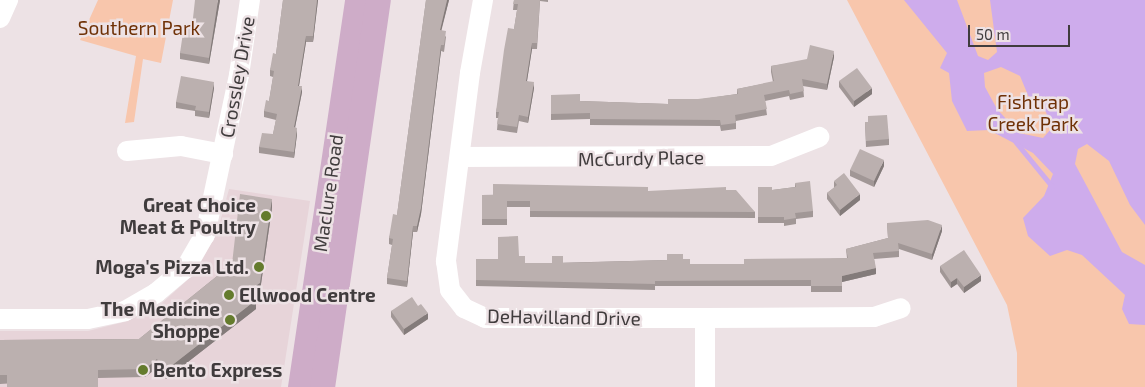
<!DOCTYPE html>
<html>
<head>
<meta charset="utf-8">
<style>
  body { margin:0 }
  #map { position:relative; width:1145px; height:387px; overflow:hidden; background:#ede2e5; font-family:"Exo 2",sans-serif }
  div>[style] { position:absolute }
  .built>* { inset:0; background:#e7d4d9 }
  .green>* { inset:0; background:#f8c6ac }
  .water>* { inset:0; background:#ceacec }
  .stream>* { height:4.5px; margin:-2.25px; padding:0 2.25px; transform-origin:2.25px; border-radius:2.25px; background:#ceacec }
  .minor>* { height:20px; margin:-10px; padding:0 10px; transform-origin:10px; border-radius:10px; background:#fff }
  .major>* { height:25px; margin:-12.5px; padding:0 12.5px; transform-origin:12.5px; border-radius:12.5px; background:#ceacc8 }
  .wall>* { inset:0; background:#a19796 }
  .shaded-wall>* { inset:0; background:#837b7a }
  .building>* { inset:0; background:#bbb0af }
  .dots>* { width:14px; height:14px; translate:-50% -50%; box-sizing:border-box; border:2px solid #ede2e5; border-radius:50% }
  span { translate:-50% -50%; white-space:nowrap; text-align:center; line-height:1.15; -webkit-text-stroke:5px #ede2e5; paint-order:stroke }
  .park-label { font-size:19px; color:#6f3106 }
  .street-label { font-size:19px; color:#403c3d }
  .poi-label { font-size:19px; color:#403c3d; font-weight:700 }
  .right { translate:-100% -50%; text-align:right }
  .left { translate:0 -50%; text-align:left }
  .scale { position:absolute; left:968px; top:25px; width:102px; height:22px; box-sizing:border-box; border:2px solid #403c3d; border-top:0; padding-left:6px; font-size:15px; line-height:18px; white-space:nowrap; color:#403c3d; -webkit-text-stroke:4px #ede2e5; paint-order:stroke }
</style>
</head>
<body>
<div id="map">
  <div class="built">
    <div style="clip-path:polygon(229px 189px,310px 201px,281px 387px,0 387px,0 331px,88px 331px,128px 321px,162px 303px,194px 274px,217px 233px)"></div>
  </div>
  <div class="green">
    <div style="clip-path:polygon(98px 0,173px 0,161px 63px,143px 59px,134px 122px,125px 123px,136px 56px,80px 40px)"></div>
    <div style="clip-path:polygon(847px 0,1145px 0,1145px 387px,1017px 387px,1017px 353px,1007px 305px)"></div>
  </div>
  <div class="water">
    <div style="clip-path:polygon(evenodd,904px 0,957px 0,978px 56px,988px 60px,997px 52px,990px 0,1145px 0,1145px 225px,1130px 205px,1109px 161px,1087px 144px,1078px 149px,1075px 164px,1122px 252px,1145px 265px,1145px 325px,1129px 324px,1122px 309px,1125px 295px,1082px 255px,1067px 250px,1050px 256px,1028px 236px,1023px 218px,1044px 196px,1053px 174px,1033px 153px,989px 130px,967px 131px,952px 101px,949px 73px,940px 68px,947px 53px,904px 0,1001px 67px,1020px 76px,1030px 100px,1046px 112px,1051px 129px,1043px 138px,1019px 133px,997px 109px,985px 87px,984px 73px,1001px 67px)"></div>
  </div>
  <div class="stream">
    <div style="left:1016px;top:142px;width:57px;rotate:50.7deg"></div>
  </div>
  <div class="minor">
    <div style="left:483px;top:0;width:74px;rotate:100.1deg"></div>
    <div style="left:470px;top:73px;width:190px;rotate:97.3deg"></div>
    <div style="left:446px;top:261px;width:29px;rotate:82deg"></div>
    <div style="left:450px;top:290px;width:23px;rotate:52deg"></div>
    <div style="left:464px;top:308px;width:23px;rotate:25deg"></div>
    <div style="left:485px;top:318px;width:220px"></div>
    <div style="left:705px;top:318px;width:69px;rotate:90deg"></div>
    <div style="left:0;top:18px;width:20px;rotate:-66deg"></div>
    <div style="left:127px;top:151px;width:54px;rotate:-5.3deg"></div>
    <div style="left:181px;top:146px;width:43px;rotate:10.8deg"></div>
    <div style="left:460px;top:157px;width:311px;rotate:-0.2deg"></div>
    <div style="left:771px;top:156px;width:52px;rotate:-21.6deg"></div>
    <div style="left:705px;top:318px;width:169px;rotate:-0.3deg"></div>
    <div style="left:874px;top:317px;width:28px;rotate:-18deg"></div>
    <div style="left:0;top:319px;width:88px"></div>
    <div style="left:88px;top:319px;width:38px;rotate:-12deg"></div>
    <div style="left:125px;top:311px;width:36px;rotate:-30deg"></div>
    <div style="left:156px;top:293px;width:38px;rotate:-40deg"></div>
    <div style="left:185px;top:269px;width:39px;rotate:-60deg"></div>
    <div style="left:205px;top:235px;width:164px;rotate:-78deg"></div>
    <div style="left:239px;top:75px;width:76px;rotate:-81.7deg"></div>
  </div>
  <div class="major">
    <div style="left:300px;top:387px;width:391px;rotate:-81.6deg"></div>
    <div style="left:322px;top:387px;width:391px;rotate:-81.8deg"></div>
  </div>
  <div class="wall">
    <div style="clip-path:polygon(220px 0,209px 64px,180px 59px,180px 53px,192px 27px)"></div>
    <div style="clip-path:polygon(283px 0,318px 0,313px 42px,306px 42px,299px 86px,302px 92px,295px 127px,297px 134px,294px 158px,259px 153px,259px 147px,273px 134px,276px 120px,264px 117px,264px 111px,269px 101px,273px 77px,270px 76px,270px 70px,276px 54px)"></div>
    <div style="clip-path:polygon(426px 0,449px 0,441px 30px,446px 37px,444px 52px,441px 51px,421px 214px,417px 232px,413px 232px,407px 287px,387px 284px,387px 278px,392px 245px,389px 244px,389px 238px,397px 215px)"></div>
    <div style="clip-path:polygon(514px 0,548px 0,548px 2px,540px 1px,537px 49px,532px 49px,527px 81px,534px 88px,528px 123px,519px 121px,517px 133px,497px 130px,498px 118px,496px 118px,496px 112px,514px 29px,517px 10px,513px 10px)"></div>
    <div style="clip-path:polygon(834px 57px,827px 90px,803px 86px,804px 97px,790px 100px,789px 96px,765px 101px,767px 115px,736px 121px,736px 129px,721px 131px,720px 126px,590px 125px,590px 119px,551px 120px,551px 95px,580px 101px,668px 104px,737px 94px,737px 89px,773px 82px,771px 72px,771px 66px)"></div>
    <div style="clip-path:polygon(839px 81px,872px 94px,854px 107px,839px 87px)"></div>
    <div style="clip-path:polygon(214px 88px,209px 118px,195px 116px,195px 111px,176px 108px,176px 102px)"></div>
    <div style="clip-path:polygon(865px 122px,868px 122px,889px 139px,889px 145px,866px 147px)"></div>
    <div style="clip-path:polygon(884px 166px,874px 187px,850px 176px,850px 170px)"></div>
    <div style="clip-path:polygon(834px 181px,860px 200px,840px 216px,827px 199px,827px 193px,834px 188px)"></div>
    <div style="clip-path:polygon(795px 183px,813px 211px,813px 217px,796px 219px,796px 224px,784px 226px,784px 223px,758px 223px,758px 187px,772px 190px,795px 187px)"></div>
    <div style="clip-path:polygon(726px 190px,755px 212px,755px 218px,530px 217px,530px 207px,507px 207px,507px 225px,482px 225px,482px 195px)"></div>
    <div style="clip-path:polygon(272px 208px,260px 291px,253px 297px,256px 309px,166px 379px,157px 368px,145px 377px,98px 378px,0 384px,0 340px,139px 339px,232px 264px)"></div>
    <div style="clip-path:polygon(887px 223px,942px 231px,932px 260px,899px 249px,899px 257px,874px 259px,876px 274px,842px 282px,842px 292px,811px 292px,811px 286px,655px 286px,655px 290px,476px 286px,476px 259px,498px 259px,519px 256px,525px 263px,552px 263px,667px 260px,683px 259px,690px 264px,744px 264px,847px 258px,846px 249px,888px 238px)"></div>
    <div style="clip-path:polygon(940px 266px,981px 281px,964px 293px,957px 284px,951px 288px,940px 272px)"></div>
    <div style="clip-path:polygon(418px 306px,428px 319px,404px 335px,391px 317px,391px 311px)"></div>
  </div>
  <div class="shaded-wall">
    <div style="clip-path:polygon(218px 0,220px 0,209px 64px,209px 58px)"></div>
    <div style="clip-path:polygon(317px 0,318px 0,313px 42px,313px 36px)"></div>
    <div style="clip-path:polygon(447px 0,449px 0,440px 36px,440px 30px)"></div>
    <div style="clip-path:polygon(306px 36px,306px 42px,298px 92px,298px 86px)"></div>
    <div style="clip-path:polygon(532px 43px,532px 49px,526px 87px,526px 81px)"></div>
    <div style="clip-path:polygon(441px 45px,441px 51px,421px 214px,417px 232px,417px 226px)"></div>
    <div style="clip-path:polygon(834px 51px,834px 57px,827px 90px,827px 84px)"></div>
    <div style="clip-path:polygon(214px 82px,214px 88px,209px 118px,209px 112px)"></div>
    <div style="clip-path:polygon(534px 82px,534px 88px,528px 123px,528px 117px)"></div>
    <div style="clip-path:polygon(302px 86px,302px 92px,294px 133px,294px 127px)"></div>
    <div style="clip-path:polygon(872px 88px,872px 94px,854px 107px,854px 101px)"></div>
    <div style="clip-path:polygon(297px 128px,297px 134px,294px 158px,294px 152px)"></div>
    <div style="clip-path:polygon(884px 160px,884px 166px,874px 187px,874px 181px)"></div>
    <div style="clip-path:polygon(860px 194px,860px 200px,840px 216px,840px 210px)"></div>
    <div style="clip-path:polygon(272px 199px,272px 208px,260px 291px,249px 300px,249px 291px)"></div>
    <div style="clip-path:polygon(942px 225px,942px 231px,932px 260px,932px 254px)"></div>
    <div style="clip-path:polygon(413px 226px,413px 232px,407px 287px,407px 281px)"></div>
    <div style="clip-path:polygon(876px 268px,876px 274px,842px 282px,842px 276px)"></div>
    <div style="clip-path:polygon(981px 275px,981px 281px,964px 293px,964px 287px)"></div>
    <div style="clip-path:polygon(957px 278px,957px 284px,951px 288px,951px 282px)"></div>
    <div style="clip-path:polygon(256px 300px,256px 309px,166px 379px,166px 370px)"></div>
    <div style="clip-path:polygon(428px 313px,428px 319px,404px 335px,404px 329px)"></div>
    <div style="clip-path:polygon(157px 359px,157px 368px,145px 377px,145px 369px)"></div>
  </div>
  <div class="building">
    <div style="clip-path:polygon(195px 0,218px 0,209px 58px,180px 53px,184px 26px,192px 27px)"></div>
    <div style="clip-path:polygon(283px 0,317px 0,313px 36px,306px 36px,298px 86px,302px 86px,294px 127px,297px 128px,294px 152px,259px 147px,262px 133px,273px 134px,277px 114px,264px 111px,266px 100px,269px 101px,274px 71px,270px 70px,273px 53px,276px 54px)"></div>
    <div style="clip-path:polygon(426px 0,447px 0,440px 30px,446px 31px,444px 45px,441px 45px,421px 208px,417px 226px,413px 226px,407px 281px,387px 278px,393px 239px,389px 238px,393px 214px,397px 215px)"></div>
    <div style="clip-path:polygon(514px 0,540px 0,537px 43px,532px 43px,526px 81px,534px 82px,528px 117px,519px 115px,517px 127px,497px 124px,499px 112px,496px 112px,504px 50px,508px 28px,514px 29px,518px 4px,513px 4px)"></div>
    <div style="clip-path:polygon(810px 45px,834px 51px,827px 84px,802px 79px,804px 91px,790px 94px,789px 90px,764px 95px,767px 109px,735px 115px,736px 123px,721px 125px,720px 120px,590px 119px,590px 113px,551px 114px,551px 95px,580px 94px,580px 101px,668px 104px,668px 99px,698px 99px,738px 94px,737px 89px,774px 81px,771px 66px,807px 59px)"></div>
    <div style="clip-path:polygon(857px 68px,872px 88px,854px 101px,839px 81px)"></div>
    <div style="clip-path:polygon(181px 76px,214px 82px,209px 112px,195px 110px,196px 106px,176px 102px)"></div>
    <div style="clip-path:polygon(887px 115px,889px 139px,866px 141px,865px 122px,868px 122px,868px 116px)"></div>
    <div style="clip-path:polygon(860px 149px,884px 160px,874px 181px,850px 170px)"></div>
    <div style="clip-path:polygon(844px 173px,860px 194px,840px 210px,827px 193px,837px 185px,834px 181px)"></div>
    <div style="clip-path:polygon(810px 181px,813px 211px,795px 213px,796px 218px,784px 220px,784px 217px,758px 217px,758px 187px,772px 187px,772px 190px,796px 187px,795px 183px)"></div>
    <div style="clip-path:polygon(493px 184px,648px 187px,648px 191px,726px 187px,726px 190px,736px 190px,755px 212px,530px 211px,530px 201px,507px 201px,507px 219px,482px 219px,482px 195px,493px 195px)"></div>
    <div style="clip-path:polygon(240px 194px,272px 199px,260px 283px,249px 291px,256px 300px,166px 370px,157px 359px,145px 369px,98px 370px,98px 387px,7px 387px,7px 375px,0 375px,0 340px,139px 339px,232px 264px)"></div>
    <div style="clip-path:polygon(928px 220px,942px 225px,932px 254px,898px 243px,899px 251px,873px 253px,876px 268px,842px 276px,842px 286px,811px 286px,811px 280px,655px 281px,655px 284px,476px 280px,476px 259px,498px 259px,498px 237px,518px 236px,519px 256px,525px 256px,525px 263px,552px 263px,552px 256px,563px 256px,563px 263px,667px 260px,667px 254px,683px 254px,683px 259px,690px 259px,690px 264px,744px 264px,744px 259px,848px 258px,846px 249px,888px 238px,887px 223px)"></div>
    <div style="clip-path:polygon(964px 250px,981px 275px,964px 287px,957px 278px,951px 282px,940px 266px)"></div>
    <div style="clip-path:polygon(412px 297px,418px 306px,421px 304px,428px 313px,404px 329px,391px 311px)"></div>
  </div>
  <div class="dots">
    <div style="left:266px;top:216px;background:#647b2d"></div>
    <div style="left:259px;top:267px;background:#647b2d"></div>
    <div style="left:229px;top:295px;background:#647b2d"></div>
    <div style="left:230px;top:320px;background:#647b2d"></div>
    <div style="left:143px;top:370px;background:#647b2d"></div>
  </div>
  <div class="park-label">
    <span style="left:139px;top:28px">Southern Park</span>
    <span style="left:1033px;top:113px">Fishtrap<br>Creek Park</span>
  </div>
  <div class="street-label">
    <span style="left:237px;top:77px;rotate:-80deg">Crossley Drive</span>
    <span style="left:641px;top:158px;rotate:-1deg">McCurdy Place</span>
    <span style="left:328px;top:193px;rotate:-82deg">Maclure Road</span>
    <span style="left:564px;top:317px;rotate:1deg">DeHavilland Drive</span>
  </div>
  <div class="poi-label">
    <span class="right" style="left:256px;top:216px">Great Choice<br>Meat &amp; Poultry</span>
    <span class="right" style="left:249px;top:267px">Moga's Pizza Ltd.</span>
    <span class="left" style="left:239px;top:295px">Ellwood Centre</span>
    <span class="right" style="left:220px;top:320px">The Medicine<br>Shoppe</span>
    <span class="left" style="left:153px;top:370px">Bento Express</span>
  </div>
  <div class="scale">50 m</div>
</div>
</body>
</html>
